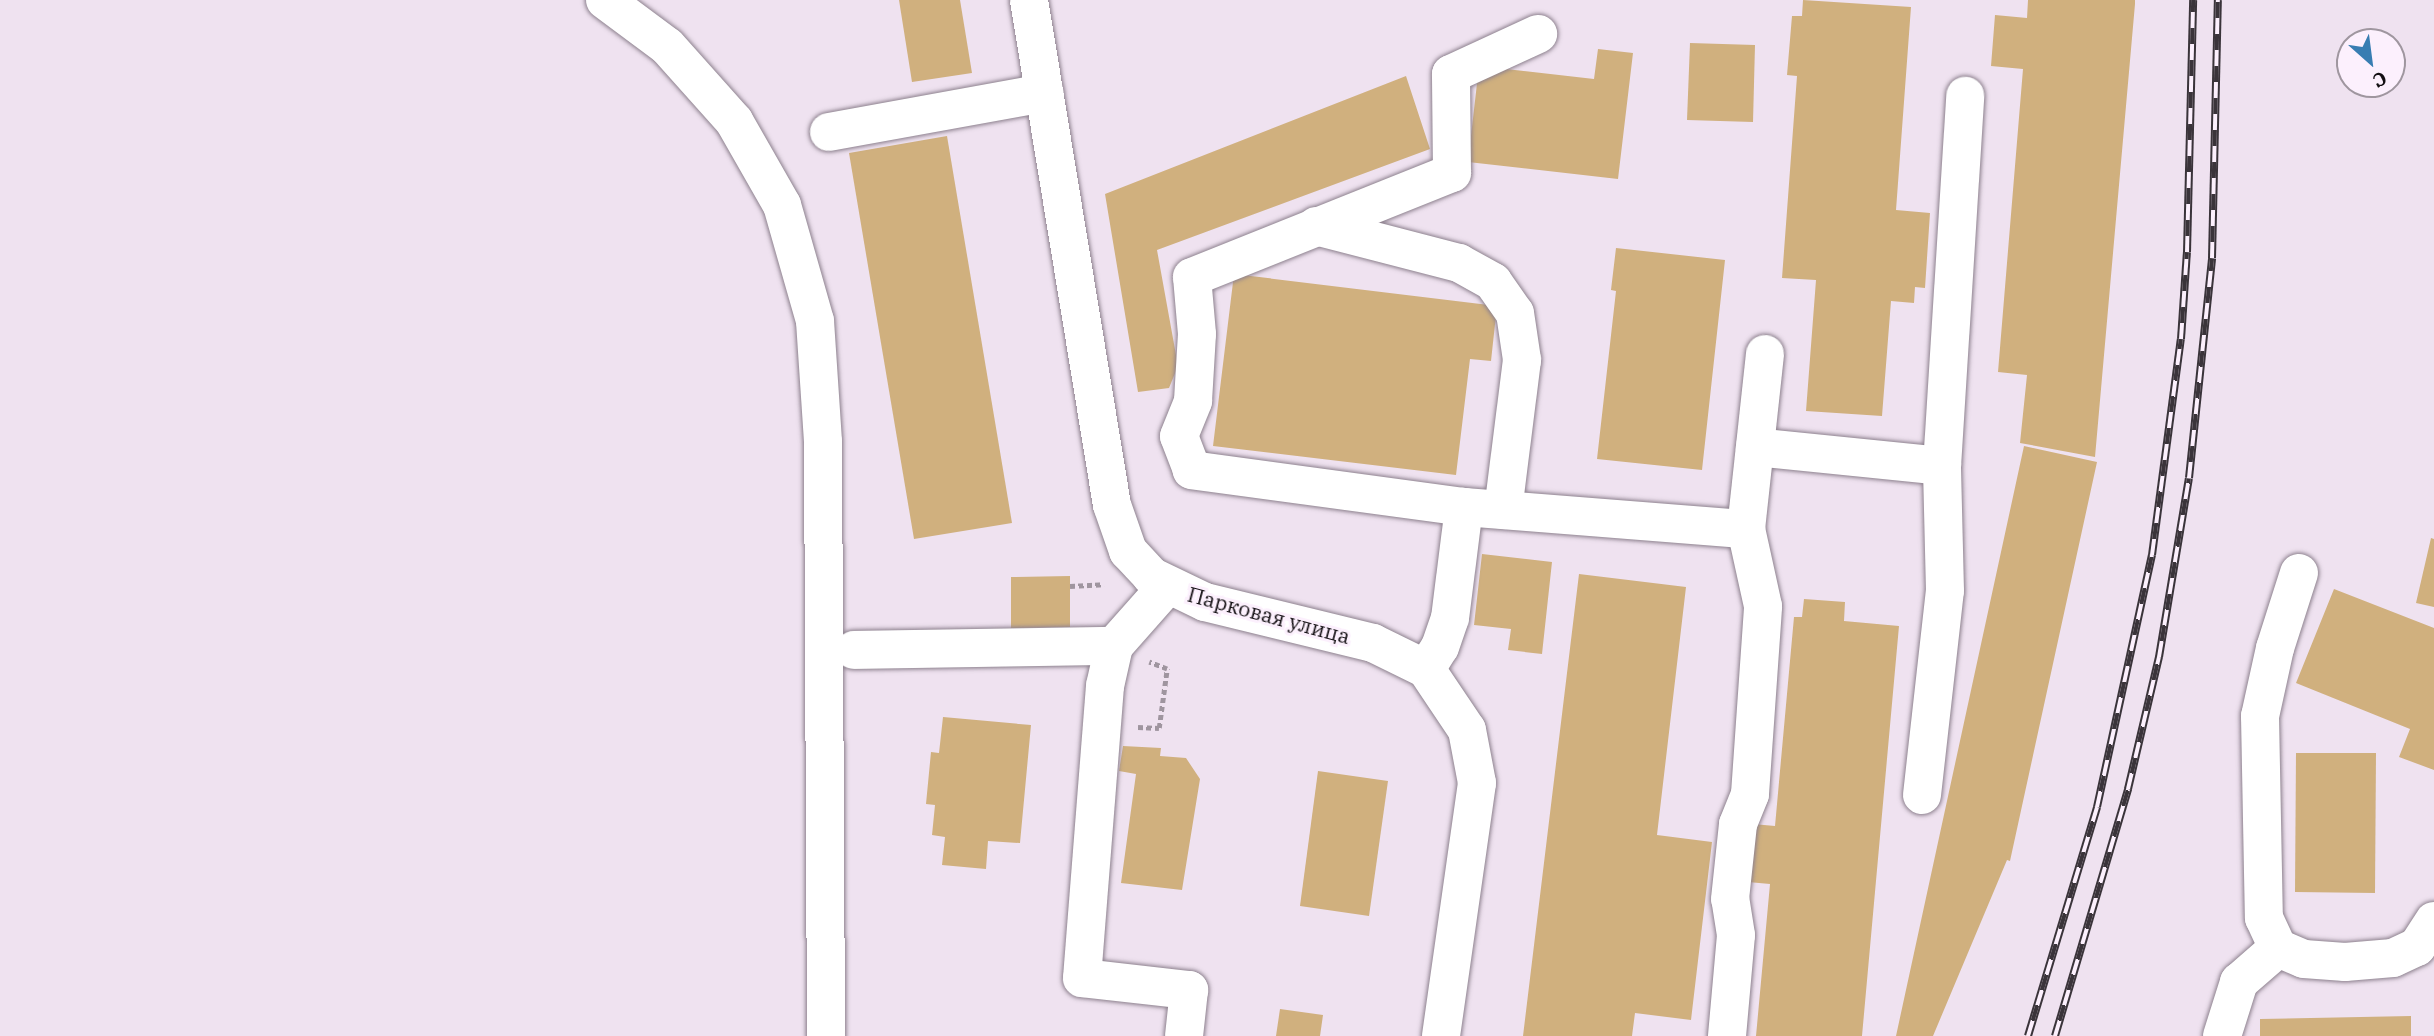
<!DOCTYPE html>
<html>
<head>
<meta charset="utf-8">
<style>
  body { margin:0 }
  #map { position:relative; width:2434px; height:1036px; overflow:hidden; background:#efe2f0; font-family:"IBM Plex Serif",serif }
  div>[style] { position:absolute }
  .building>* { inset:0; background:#d0b07e }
  .path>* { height:4.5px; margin-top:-2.25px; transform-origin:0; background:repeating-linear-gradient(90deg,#9f959f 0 5px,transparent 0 8.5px) }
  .roads { filter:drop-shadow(0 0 2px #8d818e) drop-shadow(0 0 2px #8d818e) }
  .minor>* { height:38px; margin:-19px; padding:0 19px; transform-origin:19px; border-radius:19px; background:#fff }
  .major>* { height:38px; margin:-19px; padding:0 19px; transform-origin:19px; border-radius:19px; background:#fff }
  .rail>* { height:8px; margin-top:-4px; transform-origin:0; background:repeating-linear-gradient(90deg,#fcf0fd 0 16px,#3a343a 0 32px); box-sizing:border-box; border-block:2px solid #3a343a }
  span { translate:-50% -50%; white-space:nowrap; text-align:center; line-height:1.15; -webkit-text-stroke:6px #fcf0fd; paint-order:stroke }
  .street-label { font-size:21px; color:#130f13 }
  .north { position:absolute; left:2336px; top:28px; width:70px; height:70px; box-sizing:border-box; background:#fcf0fd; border:2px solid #9f969f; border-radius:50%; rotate:152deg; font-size:19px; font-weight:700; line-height:28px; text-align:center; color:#130f13 }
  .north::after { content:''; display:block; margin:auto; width:24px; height:32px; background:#387db2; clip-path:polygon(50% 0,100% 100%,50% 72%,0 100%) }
</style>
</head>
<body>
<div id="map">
  <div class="building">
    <div style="clip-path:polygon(899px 0,960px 0,972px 73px,912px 82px)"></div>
    <div style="clip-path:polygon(1803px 0,1911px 7px,1896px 210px,1930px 213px,1925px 288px,1915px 287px,1914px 303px,1891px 301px,1882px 416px,1806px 411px,1816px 280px,1782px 278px,1797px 76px,1787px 75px,1792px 16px,1802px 16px)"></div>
    <div style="clip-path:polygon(2028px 0,2135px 0,2135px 4px,2095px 457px,2020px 443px,2027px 375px,1998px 372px,2023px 69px,1991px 66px,1995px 15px,2027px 18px)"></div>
    <div style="clip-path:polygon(1690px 43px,1755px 45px,1753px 122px,1687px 120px)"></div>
    <div style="clip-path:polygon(1598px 49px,1633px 53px,1618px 179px,1468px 162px,1479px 66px,1594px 79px)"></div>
    <div style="clip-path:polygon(1406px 76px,1430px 149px,1157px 250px,1178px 366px,1169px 388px,1138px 392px,1105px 194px)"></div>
    <div style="clip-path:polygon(947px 136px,1012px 523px,914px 539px,849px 153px)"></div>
    <div style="clip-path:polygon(1616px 248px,1725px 260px,1702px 470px,1597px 459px,1616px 291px,1611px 290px)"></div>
    <div style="clip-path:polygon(1234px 274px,1497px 306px,1491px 361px,1470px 359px,1456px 475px,1213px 446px)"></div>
    <div style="clip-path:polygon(2024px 446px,2097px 462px,2010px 861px,2007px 860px,1933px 1036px,1896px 1036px)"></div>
    <div style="clip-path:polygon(2431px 538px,2434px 539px,2434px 607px,2416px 603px)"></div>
    <div style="clip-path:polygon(1482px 554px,1552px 562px,1542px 654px,1508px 650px,1511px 629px,1474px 625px)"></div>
    <div style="clip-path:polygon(1579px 574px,1686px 587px,1657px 835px,1712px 842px,1691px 1020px,1635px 1013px,1632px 1036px,1523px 1036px)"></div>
    <div style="clip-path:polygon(1070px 576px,1070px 627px,1011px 628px,1011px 577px)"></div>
    <div style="clip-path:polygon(2334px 589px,2434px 628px,2434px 770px,2399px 757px,2410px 729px,2296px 683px)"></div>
    <div style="clip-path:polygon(1804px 599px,1845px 602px,1844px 621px,1899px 626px,1862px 1036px,1756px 1036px,1770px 884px,1748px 882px,1753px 824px,1775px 826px,1794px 617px,1802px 617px)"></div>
    <div style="clip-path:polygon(943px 717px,1031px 725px,1020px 843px,988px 841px,986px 869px,942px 865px,945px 837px,932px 835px,935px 805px,926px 804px,931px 752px,939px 753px)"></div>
    <div style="clip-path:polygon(1123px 746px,1161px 748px,1160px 756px,1186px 758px,1200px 779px,1182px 890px,1121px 883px,1136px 774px,1119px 771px)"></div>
    <div style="clip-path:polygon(2296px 753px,2376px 753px,2375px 893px,2295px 892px)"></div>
    <div style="clip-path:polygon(1318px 771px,1388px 781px,1369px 916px,1300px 906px)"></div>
    <div style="clip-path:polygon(1280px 1009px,1323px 1015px,1320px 1036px,1276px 1036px)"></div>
    <div style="clip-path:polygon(2411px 1016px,2411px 1036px,2260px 1036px,2260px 1019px)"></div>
  </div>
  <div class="path">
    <div style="left:1070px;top:586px;width:34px;rotate:-3deg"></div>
    <div style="left:1138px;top:727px;width:21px;rotate:3deg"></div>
    <div style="left:1159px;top:728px;width:60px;rotate:-82.3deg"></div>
    <div style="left:1167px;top:669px;width:19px;rotate:-159deg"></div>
  </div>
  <div class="roads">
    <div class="minor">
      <div style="left:1029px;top:0;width:512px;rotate:80.67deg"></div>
      <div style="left:1112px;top:505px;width:49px;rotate:70.8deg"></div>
      <div style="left:1128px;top:551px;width:34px;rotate:47deg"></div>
      <div style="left:1151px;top:576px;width:60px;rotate:25.7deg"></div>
      <div style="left:1205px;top:602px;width:173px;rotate:13.7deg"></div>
      <div style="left:1373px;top:643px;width:59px;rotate:26.1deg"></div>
      <div style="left:1426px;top:669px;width:73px;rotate:56.1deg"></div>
      <div style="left:1467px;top:730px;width:54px;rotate:79.3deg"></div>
      <div style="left:1477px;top:783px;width:256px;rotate:98.1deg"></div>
      <div style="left:829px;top:132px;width:219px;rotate:-10.3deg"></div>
      <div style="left:1316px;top:226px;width:148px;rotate:14.5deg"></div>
      <div style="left:1459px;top:263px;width:39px;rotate:29deg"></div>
      <div style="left:1493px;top:282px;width:38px;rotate:55deg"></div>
      <div style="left:1515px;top:313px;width:48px;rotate:81.5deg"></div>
      <div style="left:1522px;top:360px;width:151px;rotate:97.2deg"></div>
      <div style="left:1755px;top:447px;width:188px;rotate:5.8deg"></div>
      <div style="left:1942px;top:466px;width:371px;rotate:-86.4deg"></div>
      <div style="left:1464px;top:507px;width:275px;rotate:-172.3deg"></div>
      <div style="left:1192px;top:470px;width:36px;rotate:-111deg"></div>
      <div style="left:1179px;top:436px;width:38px;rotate:-68deg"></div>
      <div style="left:1193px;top:401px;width:67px;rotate:-86.6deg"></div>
      <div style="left:1197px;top:334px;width:57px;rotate:-95deg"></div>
      <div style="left:1192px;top:277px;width:280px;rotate:-21.8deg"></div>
      <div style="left:1452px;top:173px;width:99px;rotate:-90.6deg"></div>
      <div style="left:1451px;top:74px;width:96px;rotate:-24.7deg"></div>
      <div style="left:2299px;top:573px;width:79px;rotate:107.7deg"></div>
      <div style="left:2275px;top:648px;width:70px;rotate:102.4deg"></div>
      <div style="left:2260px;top:716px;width:202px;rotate:88.9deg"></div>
      <div style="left:2264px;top:918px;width:33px;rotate:65deg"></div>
      <div style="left:2278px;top:948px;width:28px;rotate:23deg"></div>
      <div style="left:2304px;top:959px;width:41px;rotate:4.2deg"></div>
      <div style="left:2345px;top:962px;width:48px;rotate:-4.8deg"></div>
      <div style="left:2393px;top:958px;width:26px;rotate:-25deg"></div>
      <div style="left:2417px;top:947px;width:31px;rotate:-57deg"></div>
      <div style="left:1167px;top:586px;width:80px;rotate:131.5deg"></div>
      <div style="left:1114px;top:646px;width:41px;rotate:102.7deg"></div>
      <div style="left:1105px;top:686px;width:293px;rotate:94.5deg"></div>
      <div style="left:1082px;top:978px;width:108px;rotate:6.4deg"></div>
      <div style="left:1189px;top:990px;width:46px;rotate:96.2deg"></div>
      <div style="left:854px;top:650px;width:260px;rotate:-0.9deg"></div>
      <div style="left:1426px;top:669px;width:26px;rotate:-58deg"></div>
      <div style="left:1440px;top:647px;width:31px;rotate:-71deg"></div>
      <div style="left:1450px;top:618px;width:112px;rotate:-82.8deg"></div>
      <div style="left:1464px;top:507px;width:283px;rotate:4.5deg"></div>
      <div style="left:1746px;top:529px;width:176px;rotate:-83.8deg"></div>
      <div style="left:1922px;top:795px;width:205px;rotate:-83.6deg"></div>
      <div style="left:1945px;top:591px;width:125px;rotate:-91.4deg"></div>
      <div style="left:1727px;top:1036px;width:101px;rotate:-84.9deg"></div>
      <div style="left:1736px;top:935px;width:36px;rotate:-99deg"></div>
      <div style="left:1730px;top:899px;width:75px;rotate:-83.9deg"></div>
      <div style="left:1738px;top:824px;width:32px;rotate:-68deg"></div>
      <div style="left:1750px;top:794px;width:188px;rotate:-86deg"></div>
      <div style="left:1763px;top:606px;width:79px;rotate:-102.4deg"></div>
      <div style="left:2222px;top:1036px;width:57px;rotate:-72.5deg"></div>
      <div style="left:2239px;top:982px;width:52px;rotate:-41.1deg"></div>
    </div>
    <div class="major">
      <div style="left:605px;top:0;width:77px;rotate:36.6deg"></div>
      <div style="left:667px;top:46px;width:101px;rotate:48.2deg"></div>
      <div style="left:734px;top:121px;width:97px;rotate:60.3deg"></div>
      <div style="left:782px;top:205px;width:121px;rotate:74.1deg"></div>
      <div style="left:815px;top:321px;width:121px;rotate:86.2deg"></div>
      <div style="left:823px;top:442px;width:594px;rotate:89.71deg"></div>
    </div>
  </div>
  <div class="rail">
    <div style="left:2028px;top:1036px;width:239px;rotate:-73.2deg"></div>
    <div style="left:2097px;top:807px;width:258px;rotate:-77.7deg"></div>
    <div style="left:2152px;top:555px;width:218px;rotate:-82.4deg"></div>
    <div style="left:2181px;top:339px;width:87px;rotate:-86.1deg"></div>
    <div style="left:2187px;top:252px;width:252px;rotate:-88.6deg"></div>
    <div style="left:2055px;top:1036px;width:258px;rotate:-73.5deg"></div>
    <div style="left:2128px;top:789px;width:136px;rotate:-76.8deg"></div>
    <div style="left:2159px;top:657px;width:181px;rotate:-80.5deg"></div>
    <div style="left:2189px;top:478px;width:221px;rotate:-84deg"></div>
    <div style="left:2212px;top:258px;width:258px;rotate:-88.7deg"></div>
  </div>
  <div class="street-label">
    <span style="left:1269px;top:615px;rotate:15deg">Парковая улица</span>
  </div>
  <div class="north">С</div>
</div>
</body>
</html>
